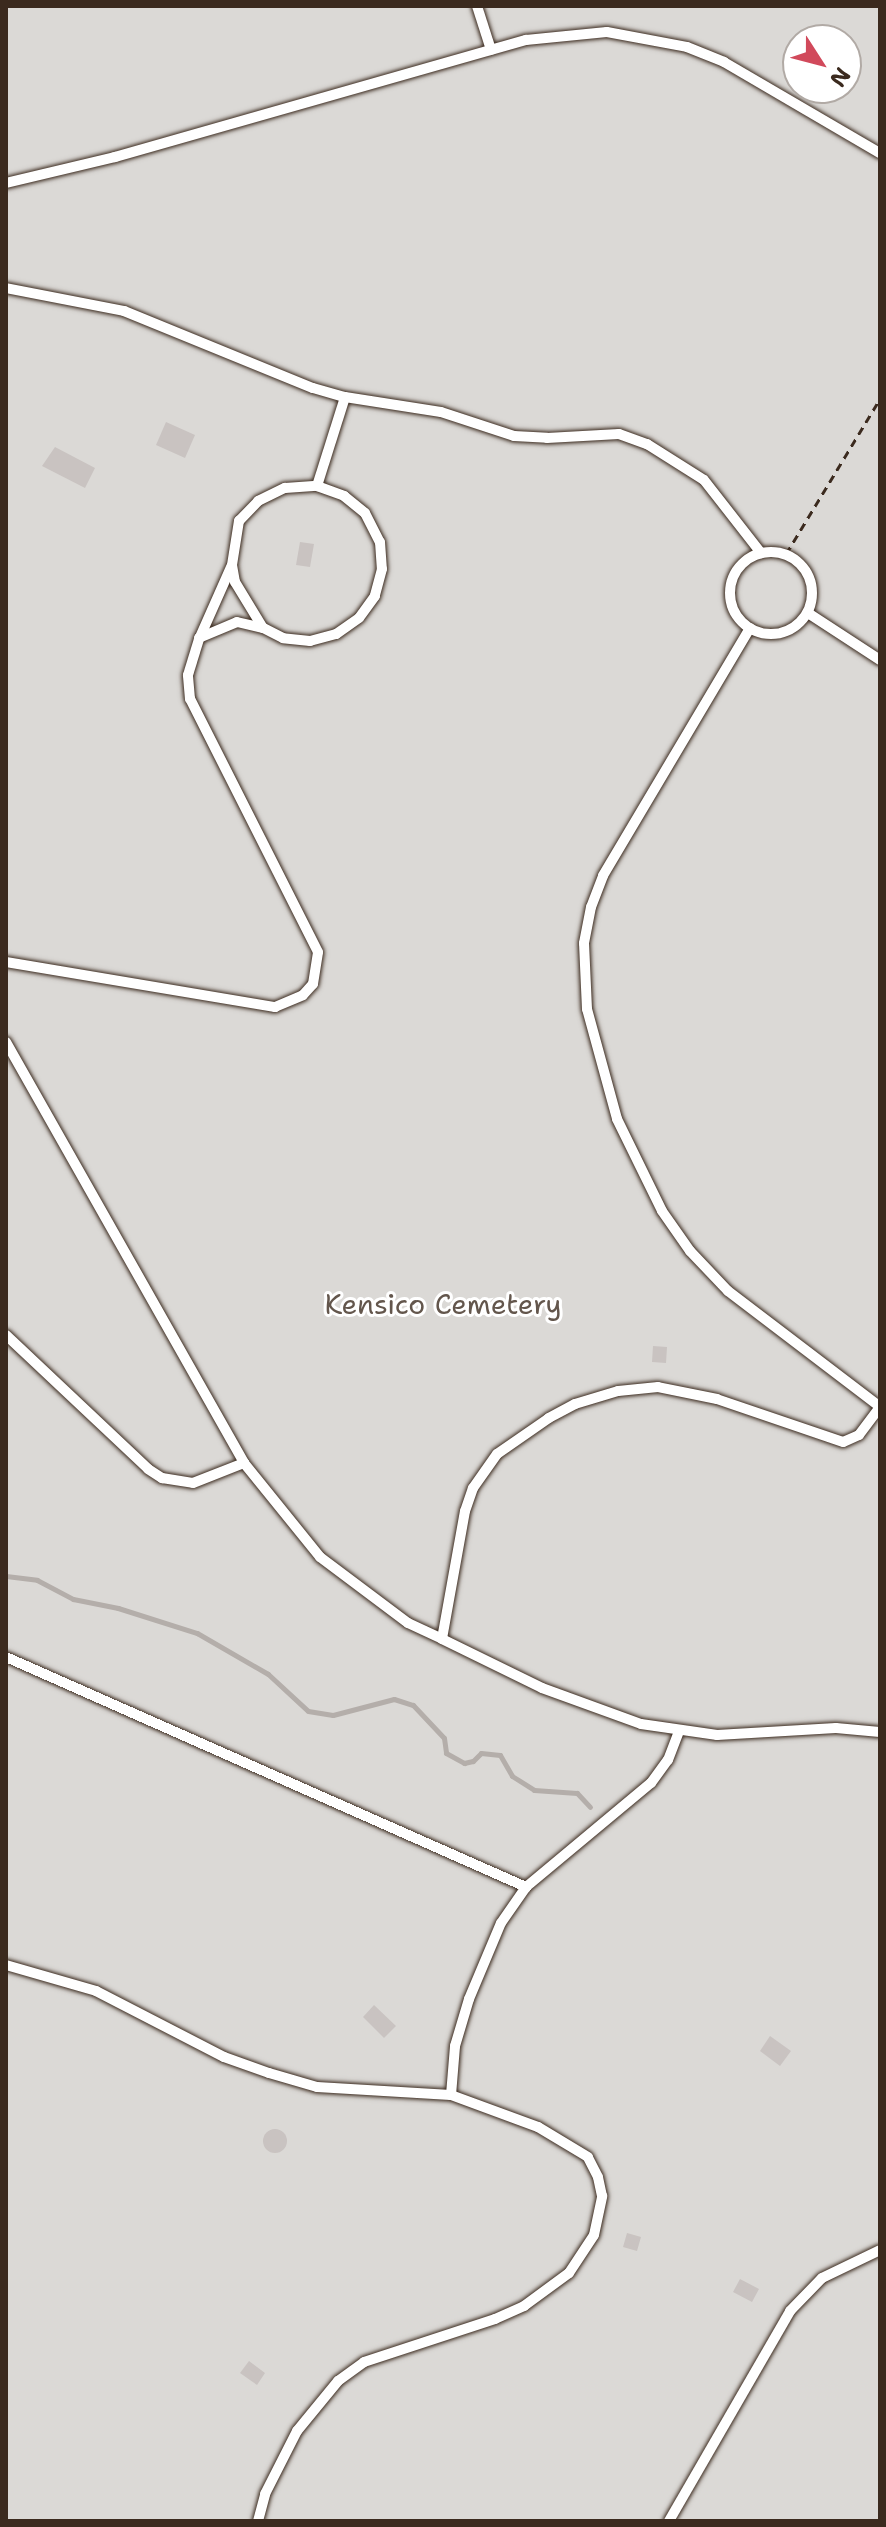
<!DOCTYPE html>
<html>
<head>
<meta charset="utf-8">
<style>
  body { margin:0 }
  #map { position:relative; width:886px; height:2527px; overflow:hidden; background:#f7f6f6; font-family:"Shantell Sans",sans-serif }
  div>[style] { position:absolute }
  .green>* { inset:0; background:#dbd9d6 }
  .stream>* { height:5px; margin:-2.5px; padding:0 2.5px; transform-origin:2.5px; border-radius:2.5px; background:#b4aeaa }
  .building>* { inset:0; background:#c9c3c1 }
  .round { border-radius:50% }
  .path>* { height:3px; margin-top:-1.5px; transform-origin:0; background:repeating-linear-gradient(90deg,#3b2a1e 0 8px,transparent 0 14px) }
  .roads { filter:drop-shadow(0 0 2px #3b2a1e) drop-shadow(0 0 2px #3b2a1e) }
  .lane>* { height:10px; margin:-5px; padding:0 5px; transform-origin:5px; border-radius:5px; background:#fff }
  .lane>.ring { margin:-5px; padding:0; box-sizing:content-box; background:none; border:10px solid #fff; border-radius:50% }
  span { translate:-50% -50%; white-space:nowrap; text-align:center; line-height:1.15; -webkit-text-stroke:6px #fff; paint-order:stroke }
  .park-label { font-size:28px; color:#63564c }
  .frame { position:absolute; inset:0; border:8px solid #3b2a1e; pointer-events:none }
  .north { position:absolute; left:782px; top:24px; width:80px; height:80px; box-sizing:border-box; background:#fff; border:2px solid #b1aaa5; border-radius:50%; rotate:126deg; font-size:22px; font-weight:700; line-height:32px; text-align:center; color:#3b2a1e }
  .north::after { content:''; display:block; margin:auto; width:28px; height:36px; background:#d1495b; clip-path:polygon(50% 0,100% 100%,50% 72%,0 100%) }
</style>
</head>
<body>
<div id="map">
  <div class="green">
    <div style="clip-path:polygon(evenodd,6px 6px,880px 6px,880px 2521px,6px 2521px,6px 6px,798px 40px,846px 40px,846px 88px,798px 88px,798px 40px)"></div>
  </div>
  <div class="stream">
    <div style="left:6px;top:1576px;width:31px;rotate:7deg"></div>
    <div style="left:37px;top:1580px;width:41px;rotate:27.8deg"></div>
    <div style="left:73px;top:1599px;width:46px;rotate:11.3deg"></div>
    <div style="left:118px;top:1608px;width:83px;rotate:17.6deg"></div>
    <div style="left:197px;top:1633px;width:82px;rotate:30deg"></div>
    <div style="left:268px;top:1674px;width:54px;rotate:42.8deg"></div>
    <div style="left:308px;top:1711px;width:25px;rotate:9deg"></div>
    <div style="left:333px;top:1715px;width:63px;rotate:-14.7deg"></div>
    <div style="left:394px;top:1699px;width:20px;rotate:18deg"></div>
    <div style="left:413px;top:1705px;width:45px;rotate:46.8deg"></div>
    <div style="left:444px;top:1738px;width:15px;rotate:82deg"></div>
    <div style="left:446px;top:1753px;width:21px;rotate:29deg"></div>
    <div style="left:464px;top:1763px;width:9px;rotate:-13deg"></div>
    <div style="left:473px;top:1761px;width:11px;rotate:-45deg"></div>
    <div style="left:481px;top:1753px;width:19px;rotate:6deg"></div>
    <div style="left:500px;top:1755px;width:24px;rotate:60deg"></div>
    <div style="left:512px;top:1776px;width:26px;rotate:32deg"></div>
    <div style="left:534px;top:1790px;width:43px;rotate:4deg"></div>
    <div style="left:577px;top:1793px;width:19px;rotate:47deg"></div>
  </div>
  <div class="building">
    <div style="clip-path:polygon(166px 422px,195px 435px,185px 458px,156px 445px)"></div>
    <div style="clip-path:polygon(55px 447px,95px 468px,85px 488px,42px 466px)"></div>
    <div style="clip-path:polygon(300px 542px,314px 544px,310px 567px,296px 565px)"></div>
    <div style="clip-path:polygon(653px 1346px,667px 1347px,666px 1363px,652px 1362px)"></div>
    <div style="clip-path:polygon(374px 2005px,396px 2026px,384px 2038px,363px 2017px)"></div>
    <div style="clip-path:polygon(770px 2036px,791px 2051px,780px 2066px,760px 2051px)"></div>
    <div class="round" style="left:263px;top:2129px;width:24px;height:24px"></div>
    <div style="clip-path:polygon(627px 2233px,641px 2237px,637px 2251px,623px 2247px)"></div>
    <div style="clip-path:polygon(740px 2279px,759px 2289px,752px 2302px,733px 2292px)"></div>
    <div style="clip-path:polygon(249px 2361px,265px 2373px,257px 2385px,240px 2373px)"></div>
  </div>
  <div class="path">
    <div style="left:786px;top:554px;width:181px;rotate:-58.8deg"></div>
  </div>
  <div class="roads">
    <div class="lane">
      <div style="left:477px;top:6px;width:46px;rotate:72.3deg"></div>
      <div style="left:6px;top:183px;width:112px;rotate:-13.4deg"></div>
      <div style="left:115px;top:157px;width:427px;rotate:-15.9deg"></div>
      <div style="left:526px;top:40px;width:81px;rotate:-5.6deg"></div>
      <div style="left:607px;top:32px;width:81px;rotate:10.6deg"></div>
      <div style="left:687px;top:47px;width:40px;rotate:22deg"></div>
      <div style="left:724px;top:62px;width:181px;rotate:30.3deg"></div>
      <div style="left:6px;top:288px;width:120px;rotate:11deg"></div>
      <div style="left:124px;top:311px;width:204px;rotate:22.2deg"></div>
      <div style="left:313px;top:388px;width:33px;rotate:16deg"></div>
      <div style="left:345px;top:397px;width:97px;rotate:8.9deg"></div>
      <div style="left:441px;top:412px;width:77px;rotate:18.2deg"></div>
      <div style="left:514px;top:436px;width:33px;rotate:3deg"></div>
      <div style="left:547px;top:438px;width:72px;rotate:-3.2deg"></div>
      <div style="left:619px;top:434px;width:30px;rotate:20deg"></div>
      <div style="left:647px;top:444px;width:67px;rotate:32.3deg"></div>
      <div style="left:704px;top:480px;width:93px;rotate:52deg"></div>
      <div style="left:317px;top:486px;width:29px;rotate:20deg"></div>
      <div style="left:344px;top:496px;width:27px;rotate:39deg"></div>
      <div style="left:365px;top:513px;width:33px;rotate:63deg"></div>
      <div style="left:380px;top:542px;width:27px;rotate:86deg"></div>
      <div style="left:382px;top:569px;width:28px;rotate:105deg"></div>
      <div style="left:375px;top:596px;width:27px;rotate:126deg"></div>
      <div style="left:359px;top:618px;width:28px;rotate:145deg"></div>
      <div style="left:336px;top:634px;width:27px;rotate:165deg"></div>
      <div style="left:310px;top:641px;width:27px;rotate:-174deg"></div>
      <div style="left:283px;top:638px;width:22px;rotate:-153deg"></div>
      <div style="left:263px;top:628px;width:54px;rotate:-121.3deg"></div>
      <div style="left:235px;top:582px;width:17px;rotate:-100deg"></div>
      <div style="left:232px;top:565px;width:45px;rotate:-81deg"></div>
      <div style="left:239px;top:521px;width:28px;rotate:-46deg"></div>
      <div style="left:258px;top:501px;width:30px;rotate:-26deg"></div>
      <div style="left:285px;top:488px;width:32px;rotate:-4deg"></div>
      <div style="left:317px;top:486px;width:93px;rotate:-72.5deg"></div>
      <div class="ring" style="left:730px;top:552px;width:72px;height:72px"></div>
      <div style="left:808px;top:613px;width:86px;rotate:33.1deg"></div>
      <div style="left:750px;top:628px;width:288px;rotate:120.7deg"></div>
      <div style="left:603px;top:876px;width:33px;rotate:111deg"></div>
      <div style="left:591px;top:907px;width:37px;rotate:101deg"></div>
      <div style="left:584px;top:943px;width:66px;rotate:87.4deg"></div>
      <div style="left:587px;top:1009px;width:114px;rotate:74.7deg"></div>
      <div style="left:617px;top:1119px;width:102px;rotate:63.9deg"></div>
      <div style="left:662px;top:1211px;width:49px;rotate:55deg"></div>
      <div style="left:690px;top:1251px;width:55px;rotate:46.5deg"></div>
      <div style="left:728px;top:1291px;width:191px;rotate:37.3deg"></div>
      <div style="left:880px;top:1407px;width:35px;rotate:127deg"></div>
      <div style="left:859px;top:1435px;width:17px;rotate:156deg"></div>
      <div style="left:843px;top:1442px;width:133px;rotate:-161.2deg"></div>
      <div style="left:717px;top:1399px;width:60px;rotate:-168.5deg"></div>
      <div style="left:658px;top:1387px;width:40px;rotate:174.3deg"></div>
      <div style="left:618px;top:1391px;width:45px;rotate:163.2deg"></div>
      <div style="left:575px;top:1404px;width:30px;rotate:152deg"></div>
      <div style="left:549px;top:1418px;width:63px;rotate:145.3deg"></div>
      <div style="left:497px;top:1454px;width:42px;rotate:125.2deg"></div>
      <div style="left:473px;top:1488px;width:24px;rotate:109deg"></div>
      <div style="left:465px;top:1511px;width:130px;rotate:100.2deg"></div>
      <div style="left:442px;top:1639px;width:111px;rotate:26.1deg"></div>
      <div style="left:542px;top:1688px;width:105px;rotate:20deg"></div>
      <div style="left:641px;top:1724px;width:77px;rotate:8.2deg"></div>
      <div style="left:717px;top:1735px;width:119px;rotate:-3.4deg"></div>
      <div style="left:836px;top:1728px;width:44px;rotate:5.2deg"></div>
      <div style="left:200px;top:637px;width:77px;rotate:-66.1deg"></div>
      <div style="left:6px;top:962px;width:273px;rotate:9.5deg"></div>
      <div style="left:275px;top:1007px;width:30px;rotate:-23deg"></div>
      <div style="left:303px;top:995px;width:15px;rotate:-48deg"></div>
      <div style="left:313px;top:984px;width:32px;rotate:-81deg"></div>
      <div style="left:318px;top:952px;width:284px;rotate:-116.8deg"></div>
      <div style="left:190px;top:699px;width:24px;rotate:-95deg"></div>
      <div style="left:188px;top:675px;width:39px;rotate:-73deg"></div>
      <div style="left:199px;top:638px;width:41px;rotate:-22.8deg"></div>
      <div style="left:237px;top:622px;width:27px;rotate:13deg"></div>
      <div style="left:6px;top:1042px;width:484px;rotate:60.5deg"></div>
      <div style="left:244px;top:1463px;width:121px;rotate:51deg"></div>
      <div style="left:320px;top:1557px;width:110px;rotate:36.9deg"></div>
      <div style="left:408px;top:1623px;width:38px;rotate:25deg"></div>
      <div style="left:6px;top:1335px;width:195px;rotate:43.3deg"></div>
      <div style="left:148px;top:1469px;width:17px;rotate:33deg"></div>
      <div style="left:162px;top:1478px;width:31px;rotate:9deg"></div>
      <div style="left:193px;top:1483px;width:55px;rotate:-21.4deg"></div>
      <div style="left:6px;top:1657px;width:569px;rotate:23.86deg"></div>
      <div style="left:6px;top:1965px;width:94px;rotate:16.1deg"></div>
      <div style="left:96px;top:1991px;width:144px;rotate:27.3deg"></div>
      <div style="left:224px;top:2057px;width:48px;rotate:19.6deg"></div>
      <div style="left:269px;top:2073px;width:50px;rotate:16.3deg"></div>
      <div style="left:317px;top:2087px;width:134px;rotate:3.4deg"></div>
      <div style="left:451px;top:2095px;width:49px;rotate:-85.3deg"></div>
      <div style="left:455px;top:2046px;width:49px;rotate:-73.4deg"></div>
      <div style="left:469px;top:1999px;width:82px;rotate:-67.2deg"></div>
      <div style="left:501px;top:1923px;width:44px;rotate:-55.2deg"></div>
      <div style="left:526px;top:1887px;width:163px;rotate:-39.8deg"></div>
      <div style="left:651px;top:1783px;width:29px;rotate:-54deg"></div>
      <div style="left:668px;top:1760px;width:31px;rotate:-69deg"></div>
      <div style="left:258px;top:2521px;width:28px;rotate:-75deg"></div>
      <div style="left:265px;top:2494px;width:71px;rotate:-63.1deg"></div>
      <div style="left:297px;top:2431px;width:65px;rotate:-50.6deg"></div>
      <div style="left:338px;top:2381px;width:32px;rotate:-36deg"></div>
      <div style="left:364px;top:2362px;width:138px;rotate:-18.2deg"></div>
      <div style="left:495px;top:2319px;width:32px;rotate:-24deg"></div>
      <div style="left:524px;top:2306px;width:56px;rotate:-36.3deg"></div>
      <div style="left:569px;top:2273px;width:45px;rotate:-56.7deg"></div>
      <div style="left:594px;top:2235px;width:40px;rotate:-78deg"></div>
      <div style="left:602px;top:2196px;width:19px;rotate:-102deg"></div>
      <div style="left:598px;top:2177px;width:22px;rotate:-117deg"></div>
      <div style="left:588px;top:2157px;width:58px;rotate:-149deg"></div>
      <div style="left:538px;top:2127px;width:93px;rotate:-159.8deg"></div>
      <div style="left:669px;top:2521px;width:242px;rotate:-60deg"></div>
      <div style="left:790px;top:2311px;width:46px;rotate:-45.9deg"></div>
      <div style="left:822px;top:2278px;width:64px;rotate:-25.8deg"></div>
    </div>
  </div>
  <div class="park-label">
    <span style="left:443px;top:1304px">Kensico Cemetery</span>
  </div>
  <div class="frame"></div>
  <div class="north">N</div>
</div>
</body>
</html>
